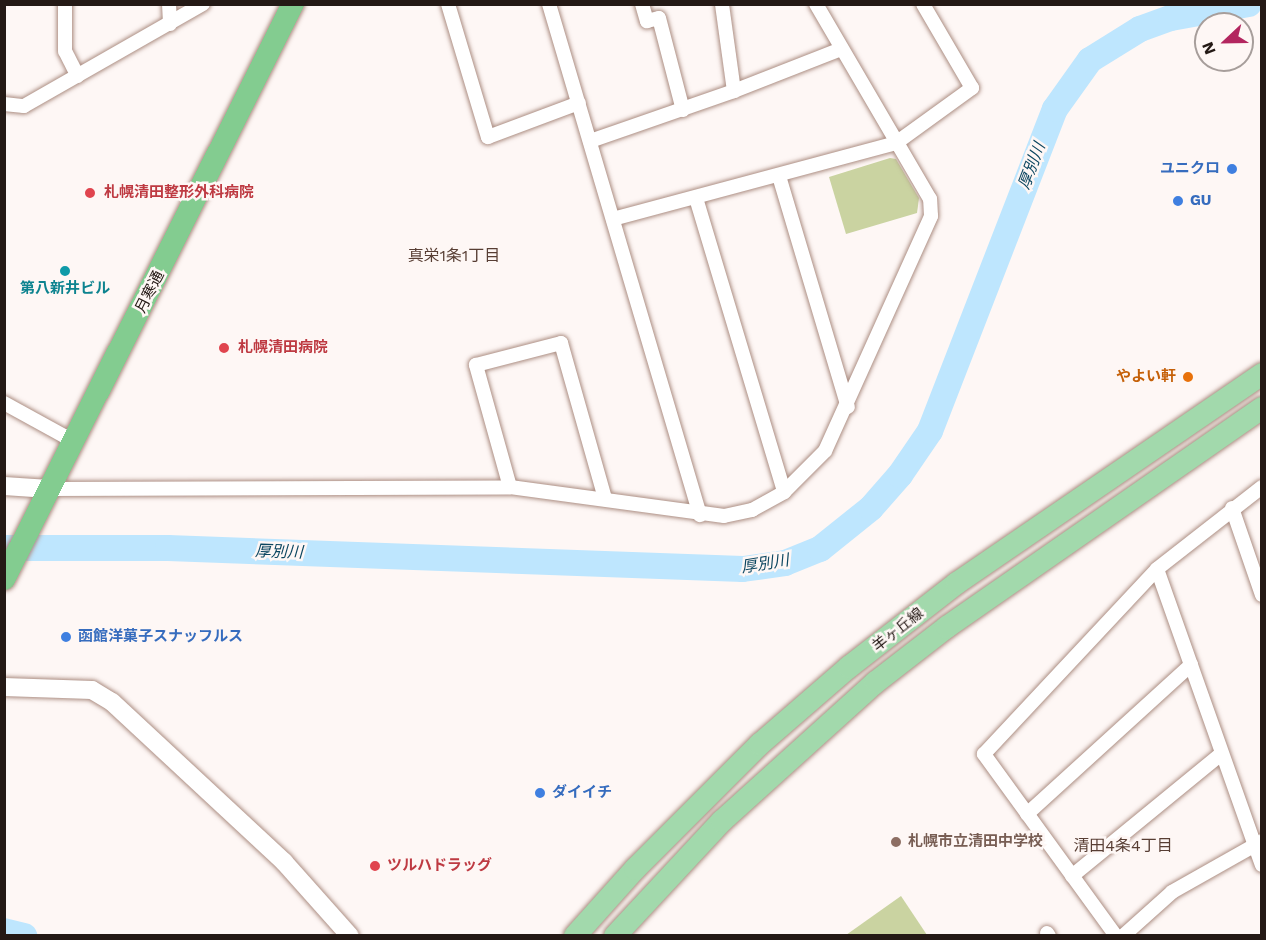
<!DOCTYPE html>
<html>
<head>
<meta charset="utf-8">
<style>
  body { margin:0 }
  #map { position:relative; width:1266px; height:940px; overflow:hidden; background:#fef7f5; font-family:"Work Sans","Noto Sans JP",sans-serif }
  div>[style] { position:absolute }
  .green>* { inset:0; background:#cad3a1 }
  .river>* { height:26px; margin:-13px; padding:0 13px; transform-origin:13px; border-radius:13px; background:#bee6fe }
  .roads { filter:drop-shadow(0 0 2px #ac8e83) drop-shadow(0 0 2px #ac8e83) }
  .minor>* { height:14px; margin:-7px; padding:0 7px; transform-origin:7px; border-radius:7px; background:#fff }
  .tertiary>* { height:18px; margin:-9px; padding:0 9px; transform-origin:9px; border-radius:9px; background:#fff }
  .primary>* { height:22px; margin:-11px; padding:0 11px; transform-origin:11px; border-radius:11px; background:#a2d9ac }
  .trunk>* { height:22px; margin:-11px; padding:0 11px; transform-origin:11px; border-radius:11px; background:#83cc90 }
  .dots>* { width:16px; height:16px; translate:-50% -50%; box-sizing:border-box; border:3px solid #fef7f5; border-radius:50% }
  span { translate:-50% -50%; white-space:nowrap; text-align:center; line-height:1.15; -webkit-text-stroke:5px #fef7f5; paint-order:stroke }
  .shop-label { font-size:15px; color:#366cbe; font-weight:700 }
  .right { translate:-100% -50%; text-align:right }
  .left { translate:0 -50%; text-align:left }
  .health-label { font-size:15px; color:#be3a42; font-weight:700 }
  .culture-label { font-size:15px; color:#0d838f; font-weight:700 }
  .street-label { font-size:15px; color:#241915 }
  .food-label { font-size:15px; color:#c56008; font-weight:700 }
  .education-label { font-size:15px; color:#785e54; font-weight:700 }
  .water-label { font-size:16px; color:#0b4660; font-style:italic }
  .neighbourhood-label { font-size:16px; color:#583e34 }
  .frame { position:absolute; inset:0; border:6px solid #241915; pointer-events:none }
  .north { position:absolute; left:1194px; top:12px; width:60px; height:60px; box-sizing:border-box; background:#fef7f5; border:2px solid #a79e9b; border-radius:50%; rotate:248deg; font-size:16px; font-weight:700; line-height:24px; text-align:center; color:#241915 }
  .north::after { content:''; display:block; margin:auto; width:21px; height:27px; background:#b3265f; clip-path:polygon(50% 0,100% 100%,50% 72%,0 100%) }
</style>
</head>
<body>
<div id="map">
  <div class="green">
    <div style="clip-path:polygon(890px 158px,896px 159px,919px 198px,917px 213px,846px 234px,829px 177px)"></div>
    <div style="clip-path:polygon(901px 896px,927px 935px,846px 935px)"></div>
  </div>
  <div class="river">
    <div style="left:4px;top:548px;width:164px"></div>
    <div style="left:168px;top:548px;width:575px;rotate:2.09deg"></div>
    <div style="left:743px;top:569px;width:42px;rotate:-8.1deg"></div>
    <div style="left:785px;top:563px;width:38px;rotate:-22deg"></div>
    <div style="left:820px;top:549px;width:65px;rotate:-38.8deg"></div>
    <div style="left:871px;top:508px;width:44px;rotate:-48.7deg"></div>
    <div style="left:900px;top:475px;width:53px;rotate:-55.7deg"></div>
    <div style="left:930px;top:431px;width:345px;rotate:-68.8deg"></div>
    <div style="left:1055px;top:109px;width:60px;rotate:-54.5deg"></div>
    <div style="left:1090px;top:60px;width:59px;rotate:-31.8deg"></div>
    <div style="left:1140px;top:29px;width:33px;rotate:-20deg"></div>
    <div style="left:1171px;top:18px;width:79px;rotate:-10.2deg"></div>
    <div style="left:4px;top:931px;width:21px;rotate:14deg"></div>
  </div>
  <div class="roads">
    <div class="minor">
      <div style="left:65px;top:4px;width:47px;rotate:90deg"></div>
      <div style="left:65px;top:51px;width:28px;rotate:63deg"></div>
      <div style="left:169px;top:4px;width:20px;rotate:87deg"></div>
      <div style="left:448px;top:4px;width:139px;rotate:73.3deg"></div>
      <div style="left:488px;top:137px;width:97px;rotate:-20.5deg"></div>
      <div style="left:549px;top:4px;width:533px;rotate:73.54deg"></div>
      <div style="left:642px;top:4px;width:18px;rotate:74deg"></div>
      <div style="left:647px;top:21px;width:12px;rotate:-14deg"></div>
      <div style="left:659px;top:18px;width:95px;rotate:75.4deg"></div>
      <div style="left:734px;top:91px;width:115px;rotate:-21.4deg"></div>
      <div style="left:4px;top:104px;width:20px;rotate:6deg"></div>
      <div style="left:24px;top:106px;width:206px;rotate:-29.7deg"></div>
      <div style="left:590px;top:141px;width:152px;rotate:-19.1deg"></div>
      <div style="left:734px;top:91px;width:88px;rotate:-97.9deg"></div>
      <div style="left:779px;top:176px;width:241px;rotate:73.4deg"></div>
      <div style="left:696px;top:198px;width:307px;rotate:73.3deg"></div>
      <div style="left:613px;top:219px;width:293px;rotate:-15deg"></div>
      <div style="left:896px;top:143px;width:94px;rotate:-35.9deg"></div>
      <div style="left:972px;top:88px;width:97px;rotate:-120.3deg"></div>
      <div style="left:4px;top:403px;width:81px;rotate:28.8deg"></div>
      <div style="left:510px;top:487px;width:127px;rotate:-105.6deg"></div>
      <div style="left:476px;top:365px;width:88px;rotate:-14.5deg"></div>
      <div style="left:561px;top:343px;width:162px;rotate:74.2deg"></div>
      <div style="left:49px;top:489px;width:461px;rotate:-0.2deg"></div>
      <div style="left:510px;top:487px;width:216px;rotate:7.7deg"></div>
      <div style="left:724px;top:516px;width:29px;rotate:-12deg"></div>
      <div style="left:752px;top:510px;width:37px;rotate:-29deg"></div>
      <div style="left:784px;top:492px;width:58px;rotate:-45deg"></div>
      <div style="left:825px;top:451px;width:258px;rotate:-65.7deg"></div>
      <div style="left:931px;top:216px;width:17px;rotate:-93deg"></div>
      <div style="left:930px;top:199px;width:226px;rotate:-120.3deg"></div>
      <div style="left:1232px;top:508px;width:92px;rotate:71deg"></div>
      <div style="left:1157px;top:569px;width:314px;rotate:70.5deg"></div>
      <div style="left:1027px;top:814px;width:222px;rotate:-42.3deg"></div>
      <div style="left:1072px;top:876px;width:193px;rotate:-39.3deg"></div>
      <div style="left:1047px;top:933px;width:4px;rotate:56deg"></div>
      <div style="left:1116px;top:936px;width:225px;rotate:-126deg"></div>
      <div style="left:984px;top:754px;width:253px;rotate:-46.9deg"></div>
      <div style="left:1157px;top:569px;width:133px;rotate:-38deg"></div>
      <div style="left:1123px;top:936px;width:66px;rotate:-41.9deg"></div>
      <div style="left:1172px;top:892px;width:103px;rotate:-29.5deg"></div>
    </div>
    <div class="tertiary">
      <div style="left:4px;top:486px;width:45px;rotate:3.8deg"></div>
      <div style="left:4px;top:687px;width:88px;rotate:2deg"></div>
      <div style="left:92px;top:690px;width:23px;rotate:31deg"></div>
      <div style="left:112px;top:702px;width:235px;rotate:42.9deg"></div>
      <div style="left:284px;top:862px;width:99px;rotate:48.3deg"></div>
    </div>
    <div class="primary">
      <div style="left:575px;top:936px;width:90px;rotate:-48.2deg"></div>
      <div style="left:635px;top:869px;width:177px;rotate:-45deg"></div>
      <div style="left:760px;top:744px;width:118px;rotate:-40.9deg"></div>
      <div style="left:849px;top:667px;width:137px;rotate:-37.9deg"></div>
      <div style="left:957px;top:583px;width:370px;rotate:-34.4deg"></div>
      <div style="left:615px;top:936px;width:157px;rotate:-47.1deg"></div>
      <div style="left:722px;top:821px;width:207px;rotate:-42.1deg"></div>
      <div style="left:876px;top:682px;width:90px;rotate:-37.8deg"></div>
      <div style="left:947px;top:627px;width:384px;rotate:-34.8deg"></div>
    </div>
    <div class="trunk">
      <div style="left:4px;top:579px;width:644px;rotate:-63.32deg"></div>
    </div>
  </div>
  <div class="dots">
    <div style="left:1232px;top:169px;background:#3f7fe0"></div>
    <div style="left:90px;top:193px;background:#e0444e"></div>
    <div style="left:1178px;top:201px;background:#3f7fe0"></div>
    <div style="left:65px;top:271px;background:#0f9aa8"></div>
    <div style="left:224px;top:348px;background:#e0444e"></div>
    <div style="left:1188px;top:377px;background:#e8710a"></div>
    <div style="left:66px;top:637px;background:#3f7fe0"></div>
    <div style="left:540px;top:793px;background:#3f7fe0"></div>
    <div style="left:896px;top:842px;background:#8d6e63"></div>
    <div style="left:375px;top:866px;background:#e0444e"></div>
  </div>
  <div class="shop-label">
    <span class="right" style="left:1220px;top:169px">ユニクロ</span>
    <span class="left" style="left:1190px;top:201px">GU</span>
    <span class="left" style="left:78px;top:637px">函館洋菓子スナッフルス</span>
    <span class="left" style="left:552px;top:793px">ダイイチ</span>
  </div>
  <div class="health-label">
    <span class="left" style="left:104px;top:193px">札幌清田整形外科病院</span>
    <span class="left" style="left:238px;top:348px">札幌清田病院</span>
    <span class="left" style="left:387px;top:866px">ツルハドラッグ</span>
  </div>
  <div class="culture-label">
    <span style="left:65px;top:289px">第八新井ビル</span>
  </div>
  <div class="street-label">
    <span style="left:150px;top:292px;rotate:-63deg">月寒通</span>
    <span style="left:898px;top:630px;rotate:-38deg">羊ヶ丘線</span>
  </div>
  <div class="food-label">
    <span class="right" style="left:1176px;top:377px">やよい軒</span>
  </div>
  <div class="education-label">
    <span class="left" style="left:908px;top:842px">札幌市立清田中学校</span>
  </div>
  <div class="water-label">
    <span style="left:1032px;top:166px;rotate:-69deg">厚別川</span>
    <span style="left:279px;top:552px;rotate:2deg">厚別川</span>
    <span style="left:765px;top:564px;rotate:-9deg">厚別川</span>
  </div>
  <div class="neighbourhood-label">
    <span style="left:454px;top:256px">真栄1条1丁目</span>
    <span style="left:1123px;top:846px">清田4条4丁目</span>
  </div>
  <div class="frame"></div>
  <div class="north">N</div>
</div>
</body>
</html>
